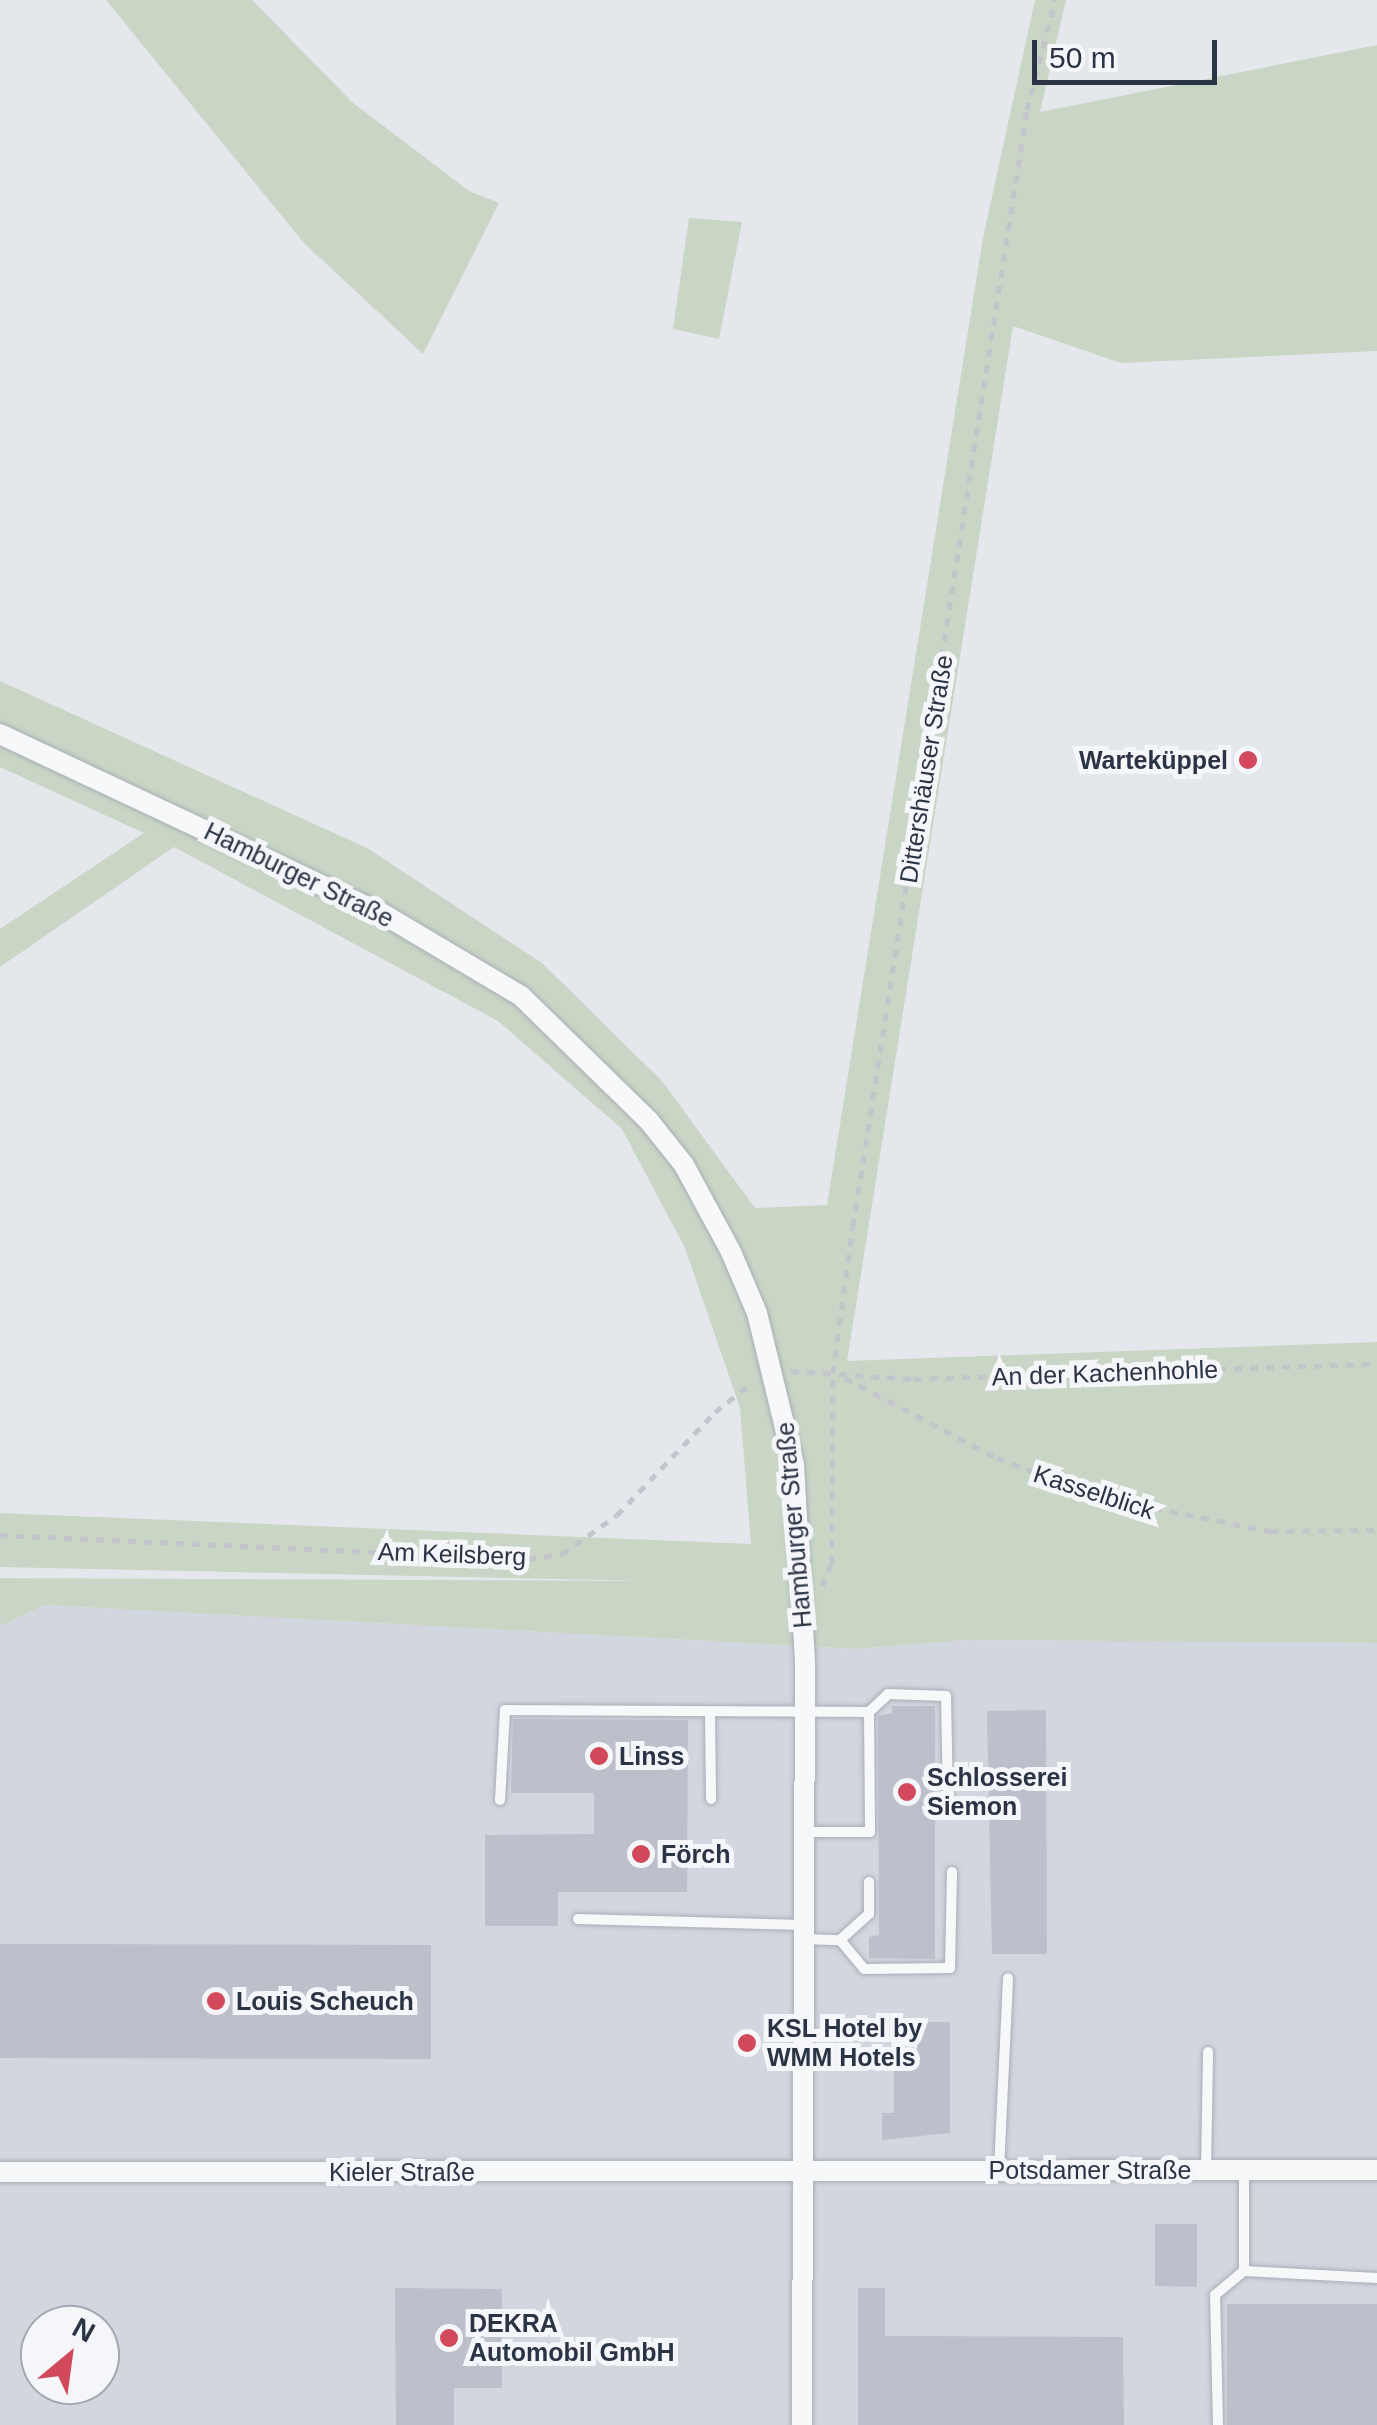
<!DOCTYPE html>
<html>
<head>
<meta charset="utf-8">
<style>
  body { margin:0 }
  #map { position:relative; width:1377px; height:2425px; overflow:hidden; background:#e4e7ec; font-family:Arial,sans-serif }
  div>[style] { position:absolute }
  .built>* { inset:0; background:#d2d6de }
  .green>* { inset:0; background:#c9d6c5 }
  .building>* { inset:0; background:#bbc0ca }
  .path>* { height:5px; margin-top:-2.5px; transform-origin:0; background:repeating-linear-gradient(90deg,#c2c5cb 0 8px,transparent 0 16px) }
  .roads { filter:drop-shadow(0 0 2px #a9aeb7) drop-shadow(0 0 2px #a9aeb7) }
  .service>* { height:10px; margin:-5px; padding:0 5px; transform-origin:5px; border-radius:5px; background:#f7f8fa }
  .minor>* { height:20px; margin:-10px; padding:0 10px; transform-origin:10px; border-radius:10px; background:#f7f8fa }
  .dots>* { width:28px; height:28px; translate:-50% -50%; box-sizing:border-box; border:5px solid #f4f6f9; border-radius:50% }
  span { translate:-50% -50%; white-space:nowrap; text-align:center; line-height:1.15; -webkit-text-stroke:10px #f4f6f9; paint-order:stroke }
  .poi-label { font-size:25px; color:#2b3445; font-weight:700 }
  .right { translate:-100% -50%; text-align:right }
  .left { translate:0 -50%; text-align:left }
  .street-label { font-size:25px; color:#2b3445 }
  .north { position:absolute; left:20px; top:2305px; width:100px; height:100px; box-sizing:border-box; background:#f4f6f9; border:2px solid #a4a8b1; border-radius:50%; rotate:29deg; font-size:28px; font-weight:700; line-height:40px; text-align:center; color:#2b3445 }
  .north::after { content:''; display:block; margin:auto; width:35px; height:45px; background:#d1495b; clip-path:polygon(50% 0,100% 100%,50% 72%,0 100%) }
  .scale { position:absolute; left:1032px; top:40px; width:185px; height:45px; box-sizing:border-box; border:5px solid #2b3445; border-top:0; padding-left:12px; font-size:30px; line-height:35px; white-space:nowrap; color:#2b3445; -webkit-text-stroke:8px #f4f6f9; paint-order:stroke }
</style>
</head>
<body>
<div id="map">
  <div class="built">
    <div style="clip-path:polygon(evenodd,45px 1605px,856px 1649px,966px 1640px,1377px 1643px,1377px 2425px,0 2425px,0 1626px,45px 1605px,40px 2325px,100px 2325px,100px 2385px,40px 2385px,40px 2325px)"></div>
  </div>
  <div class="green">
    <div style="clip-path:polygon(106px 0,252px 0,352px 102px,469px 191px,499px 203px,423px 354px,303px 242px)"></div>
    <div style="clip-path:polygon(1035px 0,1066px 0,1040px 112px,1377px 45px,1377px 351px,1121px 363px,1013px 326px,847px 1361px,1377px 1342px,1377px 1643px,966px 1640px,856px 1649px,45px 1605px,0 1626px,0 1578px,653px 1581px,0 1567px,0 1513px,751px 1544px,740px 1408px,685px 1248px,622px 1129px,498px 1021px,174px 847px,0 967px,0 929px,144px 833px,0 767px,0 681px,367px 848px,542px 963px,662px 1081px,755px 1208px,827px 1205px,983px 238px)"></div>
    <div style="clip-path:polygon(689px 218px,742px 222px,719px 339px,673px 329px)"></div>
  </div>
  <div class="building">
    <div style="clip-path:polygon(892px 1706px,935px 1706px,935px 1959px,869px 1958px,869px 1937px,879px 1935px,878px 1716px,892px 1713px)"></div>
    <div style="clip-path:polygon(1046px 1710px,1047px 1954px,992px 1954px,987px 1711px)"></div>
    <div style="clip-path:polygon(513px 1719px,688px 1720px,687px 1892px,558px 1892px,558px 1926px,485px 1926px,485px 1835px,594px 1834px,594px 1793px,511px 1793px)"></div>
    <div style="clip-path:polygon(0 1944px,431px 1945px,431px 2059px,0 2058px)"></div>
    <div style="clip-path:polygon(894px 2022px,950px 2022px,950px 2133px,882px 2140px,882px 2113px,894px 2113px)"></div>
    <div style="clip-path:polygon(1155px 2224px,1197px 2224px,1197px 2287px,1155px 2286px)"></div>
    <div style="clip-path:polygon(395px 2288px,502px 2289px,502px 2388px,454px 2388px,454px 2425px,396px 2425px)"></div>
    <div style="clip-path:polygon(858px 2288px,885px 2288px,885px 2336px,1123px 2337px,1124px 2425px,858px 2425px)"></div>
    <div style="clip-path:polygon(1227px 2304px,1377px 2304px,1377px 2425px,1227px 2425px)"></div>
  </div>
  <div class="path">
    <div style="left:791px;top:1371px;width:123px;rotate:3.7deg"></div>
    <div style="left:914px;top:1379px;width:463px;rotate:-1.9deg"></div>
    <div style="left:845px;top:1378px;width:172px;rotate:27.8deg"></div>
    <div style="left:997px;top:1458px;width:117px;rotate:20.4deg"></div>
    <div style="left:1107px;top:1499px;width:166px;rotate:11.1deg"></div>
    <div style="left:1270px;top:1531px;width:107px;rotate:-0.5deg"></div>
    <div style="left:0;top:1535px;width:529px;rotate:2.6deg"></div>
    <div style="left:528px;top:1559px;width:34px;rotate:-8deg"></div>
    <div style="left:562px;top:1554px;width:67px;rotate:-35.3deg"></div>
    <div style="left:617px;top:1515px;width:142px;rotate:-46.4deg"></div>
    <div style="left:715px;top:1412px;width:47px;rotate:-38.1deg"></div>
    <div style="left:822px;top:1586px;width:25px;rotate:-67deg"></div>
    <div style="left:832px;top:1563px;width:190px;rotate:-89.7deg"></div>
    <div style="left:833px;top:1373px;width:148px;rotate:-82.3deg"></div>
    <div style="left:853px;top:1226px;width:1129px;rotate:-81.14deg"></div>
    <div style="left:1027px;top:110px;width:114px;rotate:-75.7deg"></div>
  </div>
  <div class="roads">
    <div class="service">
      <div style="left:710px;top:1712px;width:87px;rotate:89.3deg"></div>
      <div style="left:869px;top:1712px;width:26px;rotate:-43deg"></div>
      <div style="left:888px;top:1694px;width:58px;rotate:2deg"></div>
      <div style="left:946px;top:1696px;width:105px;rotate:88.9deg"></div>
      <div style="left:500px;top:1800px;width:90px;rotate:-86.8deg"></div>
      <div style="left:505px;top:1710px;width:364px;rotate:0.3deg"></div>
      <div style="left:869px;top:1712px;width:120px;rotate:89.5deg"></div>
      <div style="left:870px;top:1832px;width:65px;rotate:180deg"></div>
      <div style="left:578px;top:1919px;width:225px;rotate:1.5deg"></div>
      <div style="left:804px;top:1939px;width:36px;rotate:2deg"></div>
      <div style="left:840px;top:1940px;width:38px;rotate:50deg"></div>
      <div style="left:864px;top:1969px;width:86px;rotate:-0.7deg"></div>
      <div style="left:950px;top:1968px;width:96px;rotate:-88.8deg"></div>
      <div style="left:840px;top:1940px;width:39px;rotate:-42deg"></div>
      <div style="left:869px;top:1914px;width:32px;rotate:-90deg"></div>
      <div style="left:999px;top:2170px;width:192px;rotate:-87.3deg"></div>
      <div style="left:1206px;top:2170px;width:118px;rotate:-89deg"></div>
      <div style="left:1244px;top:2271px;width:133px;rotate:3deg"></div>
      <div style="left:1218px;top:2425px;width:130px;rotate:-91.3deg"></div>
      <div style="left:1215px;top:2295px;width:38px;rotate:-40deg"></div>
      <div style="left:1244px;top:2271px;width:100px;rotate:-90deg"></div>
    </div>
    <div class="minor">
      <div style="left:0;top:734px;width:423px;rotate:25.2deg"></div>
      <div style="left:383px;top:914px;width:161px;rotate:30.7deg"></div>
      <div style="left:521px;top:996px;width:179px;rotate:44.3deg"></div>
      <div style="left:649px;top:1121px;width:56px;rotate:51.5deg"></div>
      <div style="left:684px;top:1165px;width:99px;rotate:61.6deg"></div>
      <div style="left:731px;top:1252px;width:66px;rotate:66.9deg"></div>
      <div style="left:757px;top:1313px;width:156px;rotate:76.3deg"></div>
      <div style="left:794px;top:1465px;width:197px;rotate:86.8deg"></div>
      <div style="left:805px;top:1662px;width:763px;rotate:90.23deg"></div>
      <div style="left:0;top:2172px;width:1377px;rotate:-0.08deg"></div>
    </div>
  </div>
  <div class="dots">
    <div style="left:1248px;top:760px;background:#d1495b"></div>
    <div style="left:599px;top:1756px;background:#d1495b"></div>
    <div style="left:907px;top:1792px;background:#d1495b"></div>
    <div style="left:641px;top:1854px;background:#d1495b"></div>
    <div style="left:216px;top:2001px;background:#d1495b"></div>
    <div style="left:747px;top:2043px;background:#d1495b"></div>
    <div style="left:449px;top:2338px;background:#d1495b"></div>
  </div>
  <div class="poi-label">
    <span class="right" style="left:1228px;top:760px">Warteküppel</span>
    <span class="left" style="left:619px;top:1756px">Linss</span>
    <span class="left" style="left:927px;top:1792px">Schlosserei<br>Siemon</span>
    <span class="left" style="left:661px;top:1854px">Förch</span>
    <span class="left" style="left:236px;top:2001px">Louis Scheuch</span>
    <span class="left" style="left:767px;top:2043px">KSL Hotel by<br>WMM Hotels</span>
    <span class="left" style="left:469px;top:2338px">DEKRA<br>Automobil GmbH</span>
  </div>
  <div class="street-label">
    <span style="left:926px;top:769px;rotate:-81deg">Dittershäuser Straße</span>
    <span style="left:299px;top:875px;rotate:26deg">Hamburger Straße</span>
    <span style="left:1105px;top:1373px;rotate:-2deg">An der Kachenhohle</span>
    <span style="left:1094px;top:1492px;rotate:18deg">Kasselblick</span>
    <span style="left:794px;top:1525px;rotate:-95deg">Hamburger Straße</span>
    <span style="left:452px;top:1554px;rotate:2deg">Am Keilsberg</span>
    <span style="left:1090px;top:2170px">Potsdamer Straße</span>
    <span style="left:402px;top:2172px">Kieler Straße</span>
  </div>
  <div class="north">N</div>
  <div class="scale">50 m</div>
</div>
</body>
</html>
